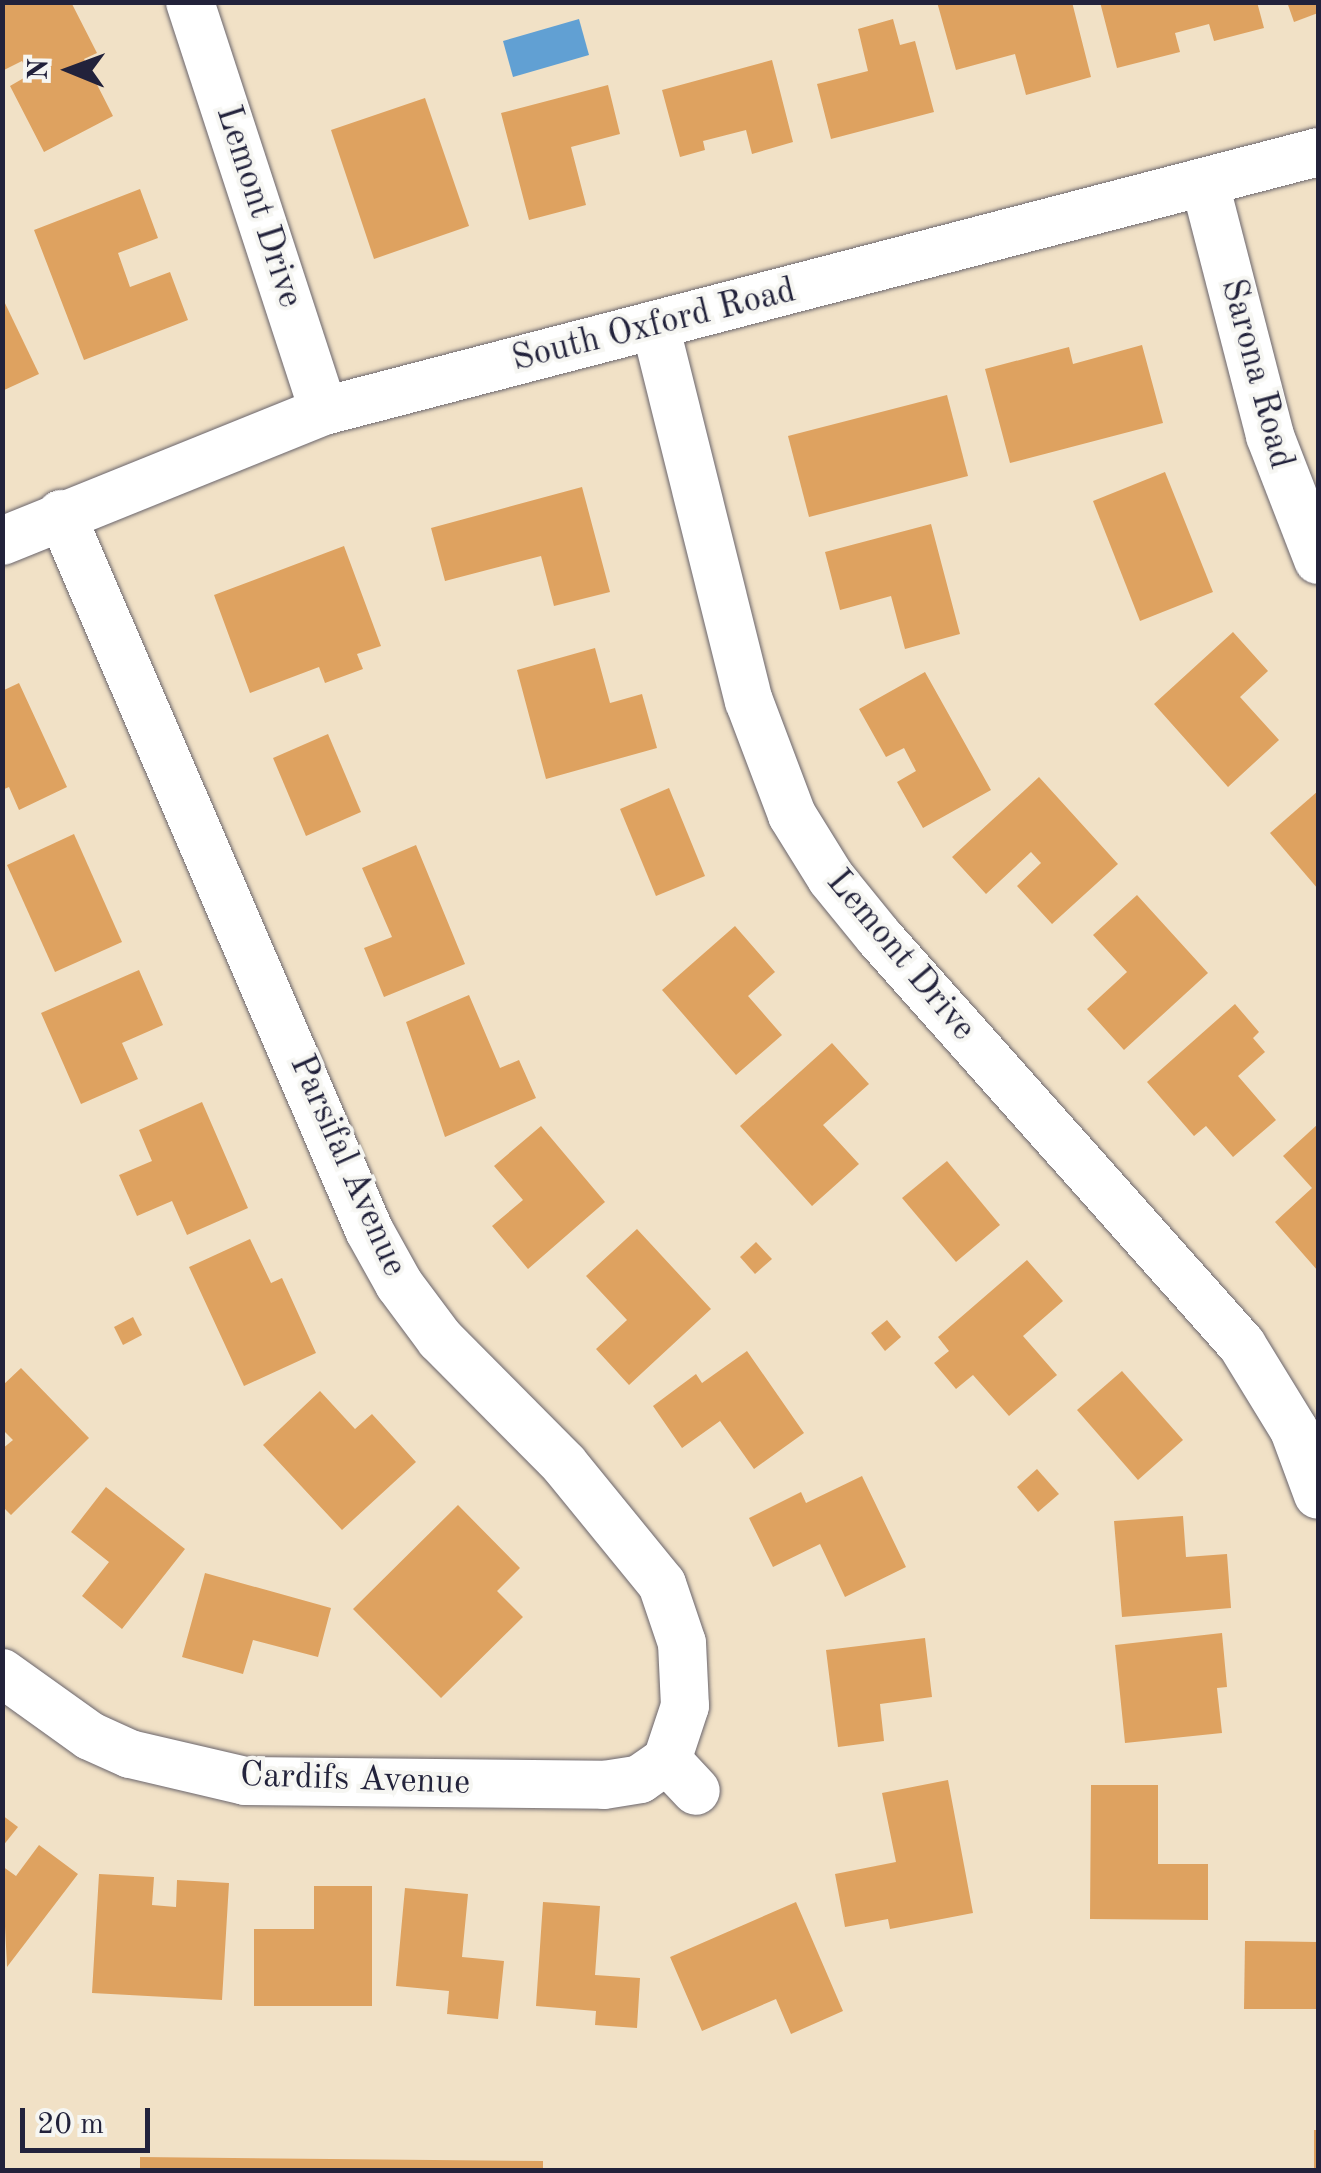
<!DOCTYPE html>
<html>
<head>
<meta charset="utf-8">
<style>
  body { margin:0 }
  #map { position:relative; width:1321px; height:2173px; overflow:hidden; background:#f1e1c6; font-family:"Old Standard TT",serif }
  div>[style] { position:absolute }
  .water>* { inset:0; background:#61a0d3 }
  .building>* { inset:0; background:#dea260 }
  .roads { filter:drop-shadow(0 0 2px #6a656c) drop-shadow(0 0 2px #6a656c) }
  .minor>* { height:48px; margin:-24px; padding:0 24px; transform-origin:24px; border-radius:24px; background:#fff }
  span { translate:-50% -50%; white-space:nowrap; text-align:center; line-height:1.15; -webkit-text-stroke:8px #f6f6f2; paint-order:stroke }
  .street-label { font-size:35px; color:#22223b }
  .frame { position:absolute; inset:0; border:5px solid #22223b; pointer-events:none }
  .north { position:absolute; left:20px; top:20px; width:100px; height:100px; -webkit-text-stroke:8px #f6f6f2; paint-order:stroke; rotate:271deg; font-size:28px; font-weight:700; line-height:40px; text-align:center; color:#22223b }
  .north::after { content:''; display:block; margin:auto; width:35px; height:45px; background:#22223b; clip-path:polygon(50% 0,100% 100%,50% 72%,0 100%) }
  .scale { position:absolute; left:20px; top:2108px; width:130px; height:45px; box-sizing:border-box; border:5px solid #22223b; border-top:0; padding-left:12px; font-size:30px; line-height:35px; white-space:nowrap; color:#22223b; -webkit-text-stroke:8px #f6f6f2; paint-order:stroke }
</style>
</head>
<body>
<div id="map">
  <div class="water">
    <div style="clip-path:polygon(579px 19px,589px 55px,513px 77px,503px 41px)"></div>
  </div>
  <div class="building">
    <div style="clip-path:polygon(2px 2px,71px 2px,97px 53px,84px 59px,113px 116px,44px 152px,10px 86px,29px 75px,22px 61px,2px 71px)"></div>
    <div style="clip-path:polygon(937px 2px,1072px 2px,1091px 77px,1026px 95px,1015px 54px,956px 70px)"></div>
    <div style="clip-path:polygon(1100px 2px,1257px 2px,1264px 28px,1214px 41px,1209px 24px,1175px 33px,1180px 52px,1117px 68px)"></div>
    <div style="clip-path:polygon(1287px 2px,1318px 2px,1318px 13px,1294px 22px)"></div>
    <div style="clip-path:polygon(893px 19px,900px 45px,915px 41px,934px 112px,831px 139px,817px 84px,868px 71px,858px 29px)"></div>
    <div style="clip-path:polygon(772px 60px,793px 142px,752px 154px,746px 130px,703px 141px,705px 150px,680px 157px,662px 90px)"></div>
    <div style="clip-path:polygon(608px 85px,620px 134px,571px 147px,586px 205px,529px 220px,501px 113px)"></div>
    <div style="clip-path:polygon(425px 98px,469px 226px,374px 259px,331px 130px)"></div>
    <div style="clip-path:polygon(140px 189px,158px 238px,118px 253px,130px 287px,170px 272px,188px 320px,84px 360px,34px 230px)"></div>
    <div style="clip-path:polygon(2px 297px,39px 374px,2px 391px)"></div>
    <div style="clip-path:polygon(1142px 345px,1163px 423px,1010px 463px,985px 369px,1069px 347px,1073px 364px)"></div>
    <div style="clip-path:polygon(947px 395px,968px 476px,809px 517px,788px 436px)"></div>
    <div style="clip-path:polygon(1165px 472px,1213px 592px,1140px 621px,1093px 501px)"></div>
    <div style="clip-path:polygon(582px 487px,610px 592px,554px 606px,541px 556px,445px 581px,431px 528px)"></div>
    <div style="clip-path:polygon(931px 524px,960px 634px,905px 649px,891px 596px,840px 610px,825px 552px)"></div>
    <div style="clip-path:polygon(344px 546px,381px 646px,357px 654px,363px 669px,325px 683px,319px 667px,250px 693px,214px 595px)"></div>
    <div style="clip-path:polygon(1233px 632px,1268px 671px,1240px 697px,1279px 740px,1228px 787px,1154px 704px)"></div>
    <div style="clip-path:polygon(595px 648px,610px 703px,642px 694px,657px 748px,546px 779px,517px 670px)"></div>
    <div style="clip-path:polygon(925px 672px,991px 790px,923px 828px,897px 782px,916px 771px,904px 748px,886px 757px,859px 709px)"></div>
    <div style="clip-path:polygon(19px 683px,67px 787px,19px 810px,9px 787px,2px 790px,2px 691px)"></div>
    <div style="clip-path:polygon(328px 734px,361px 812px,306px 836px,273px 758px)"></div>
    <div style="clip-path:polygon(1039px 777px,1118px 864px,1052px 924px,1017px 886px,1041px 863px,1031px 852px,986px 894px,952px 857px)"></div>
    <div style="clip-path:polygon(669px 788px,705px 876px,656px 896px,620px 809px)"></div>
    <div style="clip-path:polygon(1318px 791px,1318px 889px,1270px 833px)"></div>
    <div style="clip-path:polygon(74px 834px,122px 942px,55px 972px,7px 865px)"></div>
    <div style="clip-path:polygon(416px 845px,465px 964px,384px 997px,364px 948px,392px 937px,362px 868px)"></div>
    <div style="clip-path:polygon(1137px 895px,1208px 973px,1124px 1050px,1087px 1009px,1127px 972px,1093px 935px)"></div>
    <div style="clip-path:polygon(735px 926px,775px 972px,748px 996px,782px 1035px,736px 1075px,662px 990px)"></div>
    <div style="clip-path:polygon(139px 970px,163px 1025px,122px 1043px,138px 1079px,81px 1104px,41px 1013px)"></div>
    <div style="clip-path:polygon(469px 995px,500px 1068px,519px 1060px,536px 1098px,445px 1137px,406px 1022px)"></div>
    <div style="clip-path:polygon(1235px 1004px,1259px 1032px,1253px 1038px,1265px 1052px,1238px 1076px,1276px 1120px,1233px 1157px,1206px 1126px,1194px 1136px,1147px 1082px)"></div>
    <div style="clip-path:polygon(832px 1043px,869px 1084px,823px 1125px,859px 1164px,812px 1206px,740px 1126px)"></div>
    <div style="clip-path:polygon(202px 1102px,248px 1208px,187px 1235px,172px 1201px,137px 1216px,119px 1175px,152px 1161px,139px 1130px)"></div>
    <div style="clip-path:polygon(1318px 1124px,1318px 1271px,1275px 1222px,1312px 1188px,1283px 1156px)"></div>
    <div style="clip-path:polygon(541px 1126px,605px 1202px,528px 1269px,492px 1226px,523px 1200px,494px 1166px)"></div>
    <div style="clip-path:polygon(947px 1161px,1000px 1225px,956px 1262px,902px 1198px)"></div>
    <div style="clip-path:polygon(637px 1229px,711px 1309px,629px 1385px,596px 1349px,627px 1320px,586px 1276px)"></div>
    <div style="clip-path:polygon(250px 1239px,271px 1283px,282px 1278px,316px 1353px,244px 1386px,189px 1267px)"></div>
    <div style="clip-path:polygon(756px 1242px,772px 1259px,755px 1274px,740px 1257px)"></div>
    <div style="clip-path:polygon(1027px 1260px,1063px 1301px,1023px 1336px,1057px 1375px,1009px 1416px,973px 1375px,956px 1389px,934px 1363px,949px 1351px,938px 1337px)"></div>
    <div style="clip-path:polygon(133px 1317px,142px 1335px,123px 1345px,114px 1327px)"></div>
    <div style="clip-path:polygon(887px 1320px,901px 1337px,885px 1351px,871px 1333px)"></div>
    <div style="clip-path:polygon(747px 1351px,804px 1433px,754px 1469px,720px 1421px,682px 1448px,653px 1406px,696px 1374px,702px 1383px)"></div>
    <div style="clip-path:polygon(21px 1368px,89px 1438px,11px 1515px,2px 1506px,2px 1449px,13px 1440px,2px 1429px,2px 1386px)"></div>
    <div style="clip-path:polygon(1122px 1371px,1183px 1440px,1138px 1480px,1077px 1410px)"></div>
    <div style="clip-path:polygon(320px 1391px,355px 1429px,372px 1414px,416px 1462px,342px 1530px,263px 1445px)"></div>
    <div style="clip-path:polygon(1037px 1469px,1059px 1494px,1038px 1512px,1017px 1487px)"></div>
    <div style="clip-path:polygon(862px 1476px,906px 1567px,845px 1597px,820px 1544px,773px 1567px,749px 1518px,801px 1492px,806px 1503px)"></div>
    <div style="clip-path:polygon(106px 1487px,185px 1549px,122px 1629px,82px 1596px,109px 1562px,71px 1532px)"></div>
    <div style="clip-path:polygon(458px 1505px,520px 1568px,497px 1591px,523px 1617px,441px 1698px,353px 1609px)"></div>
    <div style="clip-path:polygon(1183px 1516px,1186px 1557px,1227px 1554px,1231px 1608px,1122px 1617px,1114px 1521px)"></div>
    <div style="clip-path:polygon(205px 1573px,331px 1608px,318px 1657px,253px 1640px,243px 1674px,182px 1657px)"></div>
    <div style="clip-path:polygon(1222px 1633px,1227px 1687px,1217px 1688px,1222px 1733px,1125px 1743px,1115px 1645px)"></div>
    <div style="clip-path:polygon(925px 1638px,932px 1697px,880px 1704px,884px 1741px,838px 1747px,826px 1650px)"></div>
    <div style="clip-path:polygon(948px 1780px,973px 1913px,890px 1929px,888px 1919px,845px 1927px,835px 1874px,896px 1862px,882px 1793px)"></div>
    <div style="clip-path:polygon(1091px 1785px,1158px 1785px,1158px 1864px,1208px 1864px,1208px 1920px,1090px 1919px)"></div>
    <div style="clip-path:polygon(2px 1815px,18px 1827px,2px 1847px)"></div>
    <div style="clip-path:polygon(39px 1845px,78px 1874px,7px 1967px,2px 1866px,16px 1876px)"></div>
    <div style="clip-path:polygon(99px 1874px,154px 1877px,152px 1905px,176px 1907px,177px 1880px,229px 1883px,222px 2000px,92px 1993px)"></div>
    <div style="clip-path:polygon(314px 1886px,372px 1886px,372px 2006px,254px 2006px,254px 1929px,314px 1929px)"></div>
    <div style="clip-path:polygon(405px 1888px,468px 1894px,462px 1957px,504px 1961px,498px 2019px,447px 2014px,449px 1991px,396px 1986px)"></div>
    <div style="clip-path:polygon(543px 1902px,600px 1906px,595px 1975px,640px 1978px,637px 2028px,595px 2025px,596px 2011px,536px 2006px)"></div>
    <div style="clip-path:polygon(796px 1902px,843px 2011px,791px 2034px,776px 1999px,702px 2031px,670px 1957px)"></div>
    <div style="clip-path:polygon(1245px 1941px,1318px 1942px,1316px 2009px,1244px 2009px)"></div>
    <div style="clip-path:polygon(1314px 2130px,1318px 2130px,1318px 2170px,1314px 2170px)"></div>
    <div style="clip-path:polygon(140px 2157px,543px 2161px,543px 2170px,140px 2170px)"></div>
  </div>
  <div class="roads">
    <div class="minor">
      <div style="left:190px;top:2px;width:430px;rotate:71.9deg"></div>
      <div style="left:1205px;top:184px;width:260px;rotate:75.5deg"></div>
      <div style="left:1270px;top:436px;width:133px;rotate:68.8deg"></div>
      <div style="left:655px;top:325px;width:388px;rotate:76deg"></div>
      <div style="left:749px;top:701px;width:122px;rotate:69.3deg"></div>
      <div style="left:792px;top:815px;width:74px;rotate:58.2deg"></div>
      <div style="left:831px;top:878px;width:76px;rotate:50.9deg"></div>
      <div style="left:879px;top:937px;width:546px;rotate:48.34deg"></div>
      <div style="left:1242px;top:1345px;width:100px;rotate:58.5deg"></div>
      <div style="left:1294px;top:1430px;width:69px;rotate:69.7deg"></div>
      <div style="left:61px;top:514px;width:779px;rotate:66.72deg"></div>
      <div style="left:369px;top:1230px;width:62px;rotate:60.9deg"></div>
      <div style="left:399px;top:1284px;width:69px;rotate:53.3deg"></div>
      <div style="left:440px;top:1339px;width:176px;rotate:45.2deg"></div>
      <div style="left:564px;top:1464px;width:155px;rotate:50.8deg"></div>
      <div style="left:662px;top:1584px;width:62px;rotate:71.3deg"></div>
      <div style="left:682px;top:1643px;width:63px;rotate:87.3deg"></div>
      <div style="left:685px;top:1706px;width:57px;rotate:108.4deg"></div>
      <div style="left:2px;top:541px;width:347px;rotate:-22deg"></div>
      <div style="left:324px;top:411px;width:1027px;rotate:-14.6deg"></div>
      <div style="left:2px;top:1673px;width:108px;rotate:35.6deg"></div>
      <div style="left:90px;top:1736px;width:44px;rotate:24.2deg"></div>
      <div style="left:130px;top:1754px;width:118px;rotate:13.2deg"></div>
      <div style="left:245px;top:1781px;width:359px;rotate:0.6deg"></div>
      <div style="left:604px;top:1785px;width:36px;rotate:-9deg"></div>
      <div style="left:640px;top:1779px;width:33px;rotate:-35deg"></div>
      <div style="left:667px;top:1760px;width:42px;rotate:46.9deg"></div>
    </div>
  </div>
  <div class="street-label">
    <span style="left:258px;top:207px;rotate:72deg">Lemont Drive</span>
    <span style="left:654px;top:326px;rotate:-14deg">South Oxford Road</span>
    <span style="left:1256px;top:374px;rotate:75deg">Sarona Road</span>
    <span style="left:900px;top:956px;rotate:50deg">Lemont Drive</span>
    <span style="left:347px;top:1166px;rotate:66deg">Parsifal Avenue</span>
    <span style="left:355px;top:1780px;rotate:2deg">Cardifs Avenue</span>
  </div>
  <div class="frame"></div>
  <div class="north">N</div>
  <div class="scale">20 m</div>
</div>
</body>
</html>
